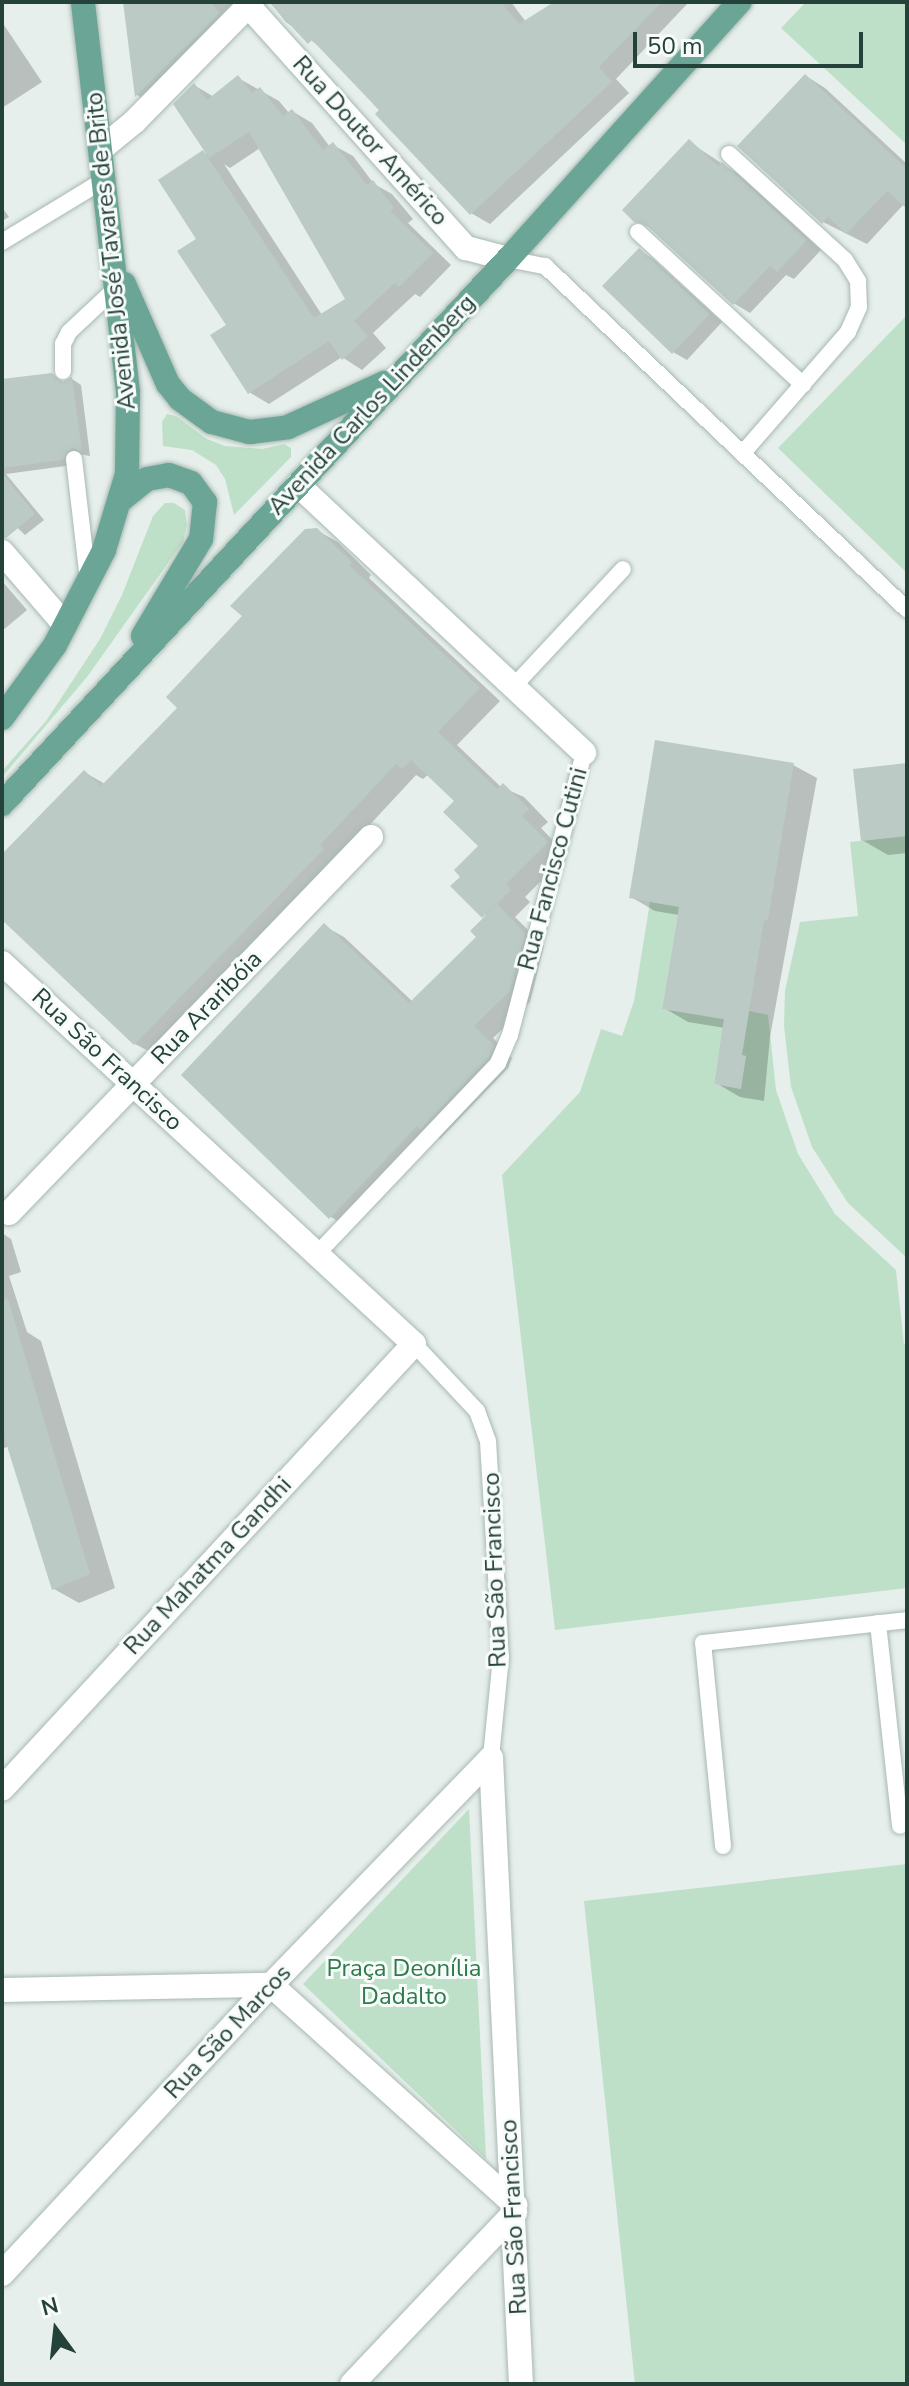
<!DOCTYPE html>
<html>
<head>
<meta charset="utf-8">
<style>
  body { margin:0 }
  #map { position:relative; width:909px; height:2386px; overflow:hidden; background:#e6efeb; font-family:"Nunito Sans",sans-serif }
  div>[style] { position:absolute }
  .green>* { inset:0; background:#bfe0c8 }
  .shadow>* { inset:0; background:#0003 }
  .building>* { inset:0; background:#bbcac4 }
  .roads { filter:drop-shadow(0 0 2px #a8b8b2) drop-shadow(0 0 2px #a8b8b2) }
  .lane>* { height:16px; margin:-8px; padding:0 8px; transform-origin:8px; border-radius:8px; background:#fff }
  .street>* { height:24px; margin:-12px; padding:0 12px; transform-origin:12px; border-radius:12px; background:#fff }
  .secondary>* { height:24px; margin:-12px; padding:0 12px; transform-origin:12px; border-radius:12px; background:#fff }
  .primary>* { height:24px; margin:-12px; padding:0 12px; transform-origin:12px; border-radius:12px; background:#6aa596 }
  span { translate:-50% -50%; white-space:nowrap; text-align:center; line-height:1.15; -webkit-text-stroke:6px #f7fbf9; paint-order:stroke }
  .street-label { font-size:24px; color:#24423a }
  .park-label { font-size:24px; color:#2d7a4b }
  .frame { position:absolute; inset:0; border:4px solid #24423a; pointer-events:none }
  .north { position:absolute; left:16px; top:2290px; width:80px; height:80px; -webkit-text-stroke:6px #f7fbf9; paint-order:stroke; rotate:345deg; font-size:22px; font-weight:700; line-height:32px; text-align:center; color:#24423a }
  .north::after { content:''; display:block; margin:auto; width:28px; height:36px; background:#24423a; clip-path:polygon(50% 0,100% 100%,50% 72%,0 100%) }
  .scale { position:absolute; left:633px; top:32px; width:230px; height:36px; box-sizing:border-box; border:4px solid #24423a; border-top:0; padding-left:10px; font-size:24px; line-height:28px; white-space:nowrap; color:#24423a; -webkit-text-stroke:6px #f7fbf9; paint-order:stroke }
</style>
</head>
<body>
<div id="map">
  <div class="green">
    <div style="clip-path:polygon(806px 2px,907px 2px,907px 145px,781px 28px)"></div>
    <div style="clip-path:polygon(907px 315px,907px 573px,778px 448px)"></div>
    <div style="clip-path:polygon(167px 414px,176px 416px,207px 439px,225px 446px,262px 449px,284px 444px,291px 448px,291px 457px,234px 515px,225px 479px,216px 465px,192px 450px,163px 446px,162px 422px)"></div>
    <div style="clip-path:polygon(165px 503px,174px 503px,185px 510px,187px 525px,183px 542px,87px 677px,3px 776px,2px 771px,46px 721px,100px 639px,122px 595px,153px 516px)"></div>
    <div style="clip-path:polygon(907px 836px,907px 1258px,848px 1203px,812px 1147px,791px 1087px,784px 1026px,785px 991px,800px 922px,858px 916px,850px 842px)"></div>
    <div style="clip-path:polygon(evenodd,650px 902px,679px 907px,662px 1009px,747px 1023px,749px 1011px,768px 1015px,776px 1090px,798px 1154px,835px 1214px,896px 1270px,904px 1344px,907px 1344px,907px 1588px,555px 1630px,502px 1175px,580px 1092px,601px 1029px,622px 1036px,634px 1001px,650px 902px,719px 1052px,746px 1056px,740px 1089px,714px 1084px,719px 1052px)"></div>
    <div style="clip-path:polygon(469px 1809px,481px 2056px,486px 2159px,303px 1984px)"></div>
    <div style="clip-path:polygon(907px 1864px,907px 2384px,635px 2384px,584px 1901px)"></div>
  </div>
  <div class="shadow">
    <div style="clip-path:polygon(126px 2px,253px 2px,154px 105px,137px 95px)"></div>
    <div style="clip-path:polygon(270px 2px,511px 2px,526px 22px,557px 2px,689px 2px,616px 79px,629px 93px,490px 224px,471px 213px,326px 51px,286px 22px)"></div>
    <div style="clip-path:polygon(2px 22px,42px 82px,2px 108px)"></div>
    <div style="clip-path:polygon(806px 76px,825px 88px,907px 164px,907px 207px,904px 204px,867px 244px,823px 222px)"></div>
    <div style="clip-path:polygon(evenodd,238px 78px,279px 101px,289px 113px,292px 111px,312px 123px,330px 147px,333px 145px,353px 156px,374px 184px,392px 194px,413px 219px,408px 223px,451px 265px,420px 297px,415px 294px,373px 333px,386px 348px,362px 370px,342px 357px,269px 404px,249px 392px,198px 239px,203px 152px,210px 156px,194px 85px,214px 97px,238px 78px,260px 148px,348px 300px,322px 315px,224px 164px,230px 168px,260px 148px)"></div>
    <div style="clip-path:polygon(689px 142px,738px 174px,821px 250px,794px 279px,786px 275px,750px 313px,735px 304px,656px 231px,635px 220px)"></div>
    <div style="clip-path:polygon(2px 207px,9px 217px,2px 221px)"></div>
    <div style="clip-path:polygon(639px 250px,652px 258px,722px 322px,687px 360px,673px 352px)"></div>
    <div style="clip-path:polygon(52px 375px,65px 383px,72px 379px,81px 385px,90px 456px,78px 454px,73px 465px,6px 474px,44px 520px,25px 535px,2px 513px,2px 381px)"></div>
    <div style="clip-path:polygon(316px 530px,338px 542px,371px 575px,369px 578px,500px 701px,457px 745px,501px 787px,524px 797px,548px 822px,541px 828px,567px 855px,525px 897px,530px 902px,515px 917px,544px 946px,530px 1002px,493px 1038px,512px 1058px,508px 1068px,440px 1139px,436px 1137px,350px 1228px,331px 1217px,324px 926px,344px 937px,413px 1002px,479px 937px,486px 918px,481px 846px,457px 801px,429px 774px,423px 779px,416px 775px,156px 1055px,135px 1044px,2px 917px,2px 857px,84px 772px,105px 784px,180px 708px,245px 616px)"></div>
    <div style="clip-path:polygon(2px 581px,27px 610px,2px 631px)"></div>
    <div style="clip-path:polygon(793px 765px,817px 778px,770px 1037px,764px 1101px,740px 1097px,716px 1083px,725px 1028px,688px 1022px,664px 1008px,679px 915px,655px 911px,631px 897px)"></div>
    <div style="clip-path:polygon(907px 765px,907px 853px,888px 855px,862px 840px)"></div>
    <div style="clip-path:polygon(2px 1233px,11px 1239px,21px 1272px,9px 1276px,27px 1332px,41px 1341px,115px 1588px,79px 1603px,54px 1589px,9px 1446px,2px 1449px)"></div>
  </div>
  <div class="building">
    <div style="clip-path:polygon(123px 2px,210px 2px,220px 13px,135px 97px)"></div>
    <div style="clip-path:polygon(269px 2px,501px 2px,519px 24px,554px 2px,662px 2px,599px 67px,612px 82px,470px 215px,375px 114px,379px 110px,312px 40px,308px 44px)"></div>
    <div style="clip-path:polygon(805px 74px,907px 169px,907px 209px,887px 191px,846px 234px,828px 217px,822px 224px,737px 146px)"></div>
    <div style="clip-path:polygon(238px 75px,252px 93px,260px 87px,283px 116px,292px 109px,323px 150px,333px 142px,367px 185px,373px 180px,394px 208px,390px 211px,433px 253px,399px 287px,395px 283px,354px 321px,368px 336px,342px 360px,329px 341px,248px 394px,210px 335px,226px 325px,177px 251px,196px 239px,158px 180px,203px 150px,314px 318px,345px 299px,249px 132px,209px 158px,173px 104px,194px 83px,207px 100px)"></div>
    <div style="clip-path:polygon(689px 139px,718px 166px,722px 162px,807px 240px,777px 272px,770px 266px,733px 305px,645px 224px,634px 222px,622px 210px)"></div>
    <div style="clip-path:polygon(639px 248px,710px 314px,672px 354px,602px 286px)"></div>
    <div style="clip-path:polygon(52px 373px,62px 382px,72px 377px,82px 452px,72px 448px,63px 460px,2px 468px,2px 379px)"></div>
    <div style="clip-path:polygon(2px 473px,35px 514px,6px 538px,2px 537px)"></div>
    <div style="clip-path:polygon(317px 528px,352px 562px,349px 565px,480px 688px,438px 732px,497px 789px,503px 783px,529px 809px,522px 816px,548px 842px,506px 884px,511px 890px,482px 918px,450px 886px,460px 877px,454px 870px,478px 846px,443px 812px,454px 801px,411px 760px,402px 769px,396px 764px,320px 845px,324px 849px,134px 1045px,2px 920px,2px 854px,84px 770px,101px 786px,177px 708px,166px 697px,242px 616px,230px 606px,305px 529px)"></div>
    <div style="clip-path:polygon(655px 740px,794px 763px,768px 920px,764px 920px,742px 1055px,746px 1056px,741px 1089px,714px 1084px,724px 1019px,662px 1009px,679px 907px,629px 898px)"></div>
    <div style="clip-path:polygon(907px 763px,907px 836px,861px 841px,853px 769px)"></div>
    <div style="clip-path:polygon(497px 904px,525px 933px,510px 991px,474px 1026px,494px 1045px,489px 1057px,420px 1130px,417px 1126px,329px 1219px,181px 1075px,324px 923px,409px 1003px,476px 937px,470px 931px)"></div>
    <div style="clip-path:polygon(8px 1299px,90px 1574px,52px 1590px,2px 1430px,2px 1300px)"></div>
  </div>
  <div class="roads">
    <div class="lane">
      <div style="left:729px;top:154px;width:157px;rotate:42.4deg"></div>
      <div style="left:845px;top:260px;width:25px;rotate:58deg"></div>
      <div style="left:858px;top:281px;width:26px;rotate:88deg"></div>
      <div style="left:859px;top:307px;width:27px;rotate:114deg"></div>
      <div style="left:848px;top:332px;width:160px;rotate:131deg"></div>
      <div style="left:638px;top:232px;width:225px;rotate:42.8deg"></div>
      <div style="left:2px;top:242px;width:119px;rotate:-31.3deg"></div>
      <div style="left:508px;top:259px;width:38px;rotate:11deg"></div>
      <div style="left:545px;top:266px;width:499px;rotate:43.5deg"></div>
      <div style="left:63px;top:371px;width:27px;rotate:-90deg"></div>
      <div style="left:63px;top:344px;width:13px;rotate:-63deg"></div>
      <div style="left:69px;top:332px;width:64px;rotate:-43.1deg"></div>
      <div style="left:74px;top:459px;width:122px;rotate:83.4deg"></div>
      <div style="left:513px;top:687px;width:161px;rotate:-47deg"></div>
      <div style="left:318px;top:1253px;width:262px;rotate:-46.5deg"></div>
      <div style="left:498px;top:1063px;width:30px;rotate:-67deg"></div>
      <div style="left:510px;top:1035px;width:292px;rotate:-75.3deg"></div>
      <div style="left:414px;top:1344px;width:92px;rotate:46.8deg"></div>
      <div style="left:477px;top:1411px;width:32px;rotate:70deg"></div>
      <div style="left:488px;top:1441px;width:216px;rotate:86.6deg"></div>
      <div style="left:501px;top:1657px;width:101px;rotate:95.7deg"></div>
      <div style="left:878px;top:1623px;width:204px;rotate:83.8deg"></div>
      <div style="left:723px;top:1846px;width:204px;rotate:-95.6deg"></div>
      <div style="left:703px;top:1643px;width:205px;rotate:-6.4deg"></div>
    </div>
    <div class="street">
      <div style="left:101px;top:149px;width:43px;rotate:-39.3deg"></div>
      <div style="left:134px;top:122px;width:168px;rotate:-45.5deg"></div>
      <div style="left:298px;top:485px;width:392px;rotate:43.1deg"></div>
      <div style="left:2px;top:552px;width:96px;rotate:49.2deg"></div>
      <div style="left:2px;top:963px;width:561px;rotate:42.76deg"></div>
      <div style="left:414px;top:1344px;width:606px;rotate:132.79deg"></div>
      <div style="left:9px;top:1213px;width:522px;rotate:-46.09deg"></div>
      <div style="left:491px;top:1758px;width:627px;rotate:87.26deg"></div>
      <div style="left:2px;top:1990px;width:269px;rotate:-1.1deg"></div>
      <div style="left:271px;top:1985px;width:329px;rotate:42deg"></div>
      <div style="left:2px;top:2274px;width:395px;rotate:-47.1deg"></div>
      <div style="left:271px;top:1985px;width:316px;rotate:-45.9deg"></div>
      <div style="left:352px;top:2384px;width:237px;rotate:-46.5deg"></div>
    </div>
    <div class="secondary">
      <div style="left:245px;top:2px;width:331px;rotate:48.1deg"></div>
      <div style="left:466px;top:248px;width:43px;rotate:14.7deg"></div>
    </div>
    <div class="primary">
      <div style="left:124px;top:284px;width:109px;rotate:66.3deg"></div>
      <div style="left:168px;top:384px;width:19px;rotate:51deg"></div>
      <div style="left:180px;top:399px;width:39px;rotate:36deg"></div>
      <div style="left:212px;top:422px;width:39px;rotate:15deg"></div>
      <div style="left:250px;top:432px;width:38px;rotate:-7deg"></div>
      <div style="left:288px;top:427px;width:106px;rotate:-24.6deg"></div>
      <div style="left:121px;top:500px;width:33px;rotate:-39deg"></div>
      <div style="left:147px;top:479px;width:22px;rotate:-10deg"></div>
      <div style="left:169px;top:475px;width:23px;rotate:20deg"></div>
      <div style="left:191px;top:483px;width:24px;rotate:54deg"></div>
      <div style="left:205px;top:502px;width:37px;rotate:96deg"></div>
      <div style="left:201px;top:539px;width:113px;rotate:120.9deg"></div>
      <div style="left:2px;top:718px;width:90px;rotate:-54deg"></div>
      <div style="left:55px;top:645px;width:107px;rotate:-62.7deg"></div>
      <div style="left:104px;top:550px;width:79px;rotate:-73.2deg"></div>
      <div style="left:127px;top:474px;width:82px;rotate:-89.3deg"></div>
      <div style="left:128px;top:392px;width:393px;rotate:-96.6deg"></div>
      <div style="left:2px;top:804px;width:744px;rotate:-47.13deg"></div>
      <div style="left:508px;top:259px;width:346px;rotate:-48deg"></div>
    </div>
  </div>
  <div class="street-label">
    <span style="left:370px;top:141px;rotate:48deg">Rua Doutor Américo</span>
    <span style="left:111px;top:251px;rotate:-96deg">Avenida José Tavares de Brito</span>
    <span style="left:372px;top:405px;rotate:-47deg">Avenida Carlos Lindenberg</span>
    <span style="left:553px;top:869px;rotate:-75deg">Rua Fancisco Cutini</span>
    <span style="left:207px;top:1008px;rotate:-46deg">Rua Araribóia</span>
    <span style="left:107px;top:1060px;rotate:43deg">Rua São Francisco</span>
    <span style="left:208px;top:1566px;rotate:-47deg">Rua Mahatma Gandhi</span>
    <span style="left:495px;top:1570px;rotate:-92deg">Rua São Francisco</span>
    <span style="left:228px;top:2032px;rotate:-47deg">Rua São Marcos</span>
    <span style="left:514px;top:2217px;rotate:-93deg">Rua São Francisco</span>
  </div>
  <div class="park-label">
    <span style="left:404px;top:1983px">Praça Deonília<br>Dadalto</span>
  </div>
  <div class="frame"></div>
  <div class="north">N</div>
  <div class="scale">50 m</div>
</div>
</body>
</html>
